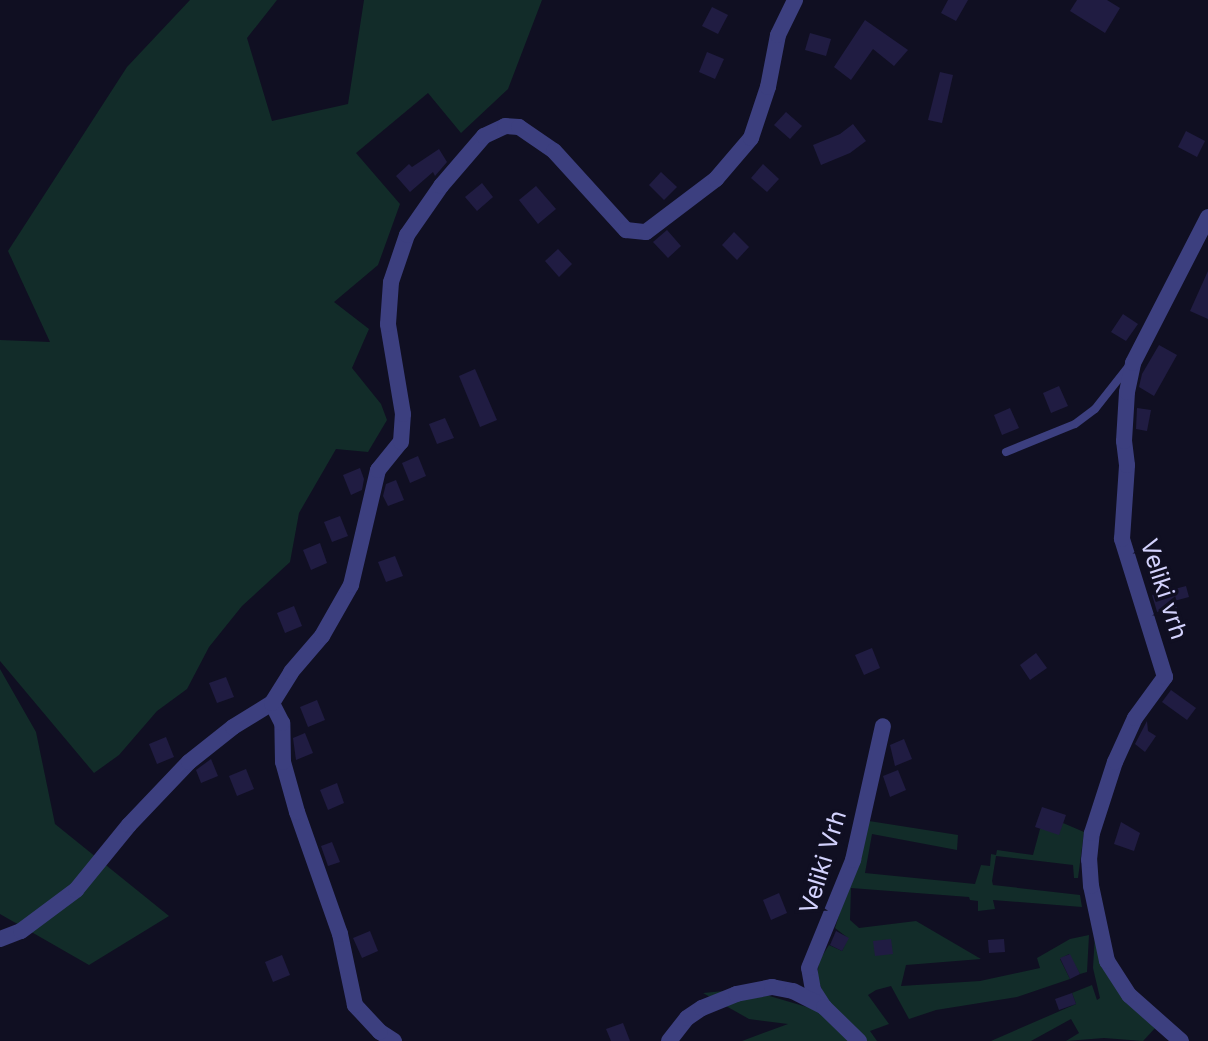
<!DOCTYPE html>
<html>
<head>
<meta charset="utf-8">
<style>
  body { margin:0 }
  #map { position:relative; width:1208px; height:1041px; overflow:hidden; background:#100f22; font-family:Inter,sans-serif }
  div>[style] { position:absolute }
  .green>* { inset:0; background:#122c29 }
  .building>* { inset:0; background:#201c42 }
  .lane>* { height:8px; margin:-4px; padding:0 4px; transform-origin:4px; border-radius:4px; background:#3c3f7f }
  .street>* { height:16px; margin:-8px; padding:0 8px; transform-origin:8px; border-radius:8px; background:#3c3f7f }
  span { translate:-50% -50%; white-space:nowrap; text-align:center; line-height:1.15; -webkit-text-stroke:7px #100f22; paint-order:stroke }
  .street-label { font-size:24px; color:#d3d2fd }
</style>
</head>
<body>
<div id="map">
  <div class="green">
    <div style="clip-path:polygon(190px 0,277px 0,247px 38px,272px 121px,348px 104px,364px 0,542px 0,508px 89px,461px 133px,428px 93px,356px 153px,400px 204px,378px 265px,334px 302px,369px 329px,352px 368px,381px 404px,387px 420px,368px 452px,336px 449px,299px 513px,290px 562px,242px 606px,209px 647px,187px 689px,157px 711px,119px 755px,94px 773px,0 661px,0 340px,50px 342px,8px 251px,127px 67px)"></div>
    <div style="clip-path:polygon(0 669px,36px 732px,55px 824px,169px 916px,89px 965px,0 914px)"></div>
    <div style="clip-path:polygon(869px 821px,958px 835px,957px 850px,872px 834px,865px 873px,975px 884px,981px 865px,990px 866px,991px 854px,996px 855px,997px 850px,1033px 855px,1040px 829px,1063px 823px,1084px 832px,1078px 878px,1074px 878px,1073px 865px,996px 856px,992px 881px,993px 885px,1080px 895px,1082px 907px,993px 900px,995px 909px,978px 911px,978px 901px,970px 900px,969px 897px,851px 888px,850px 920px,859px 928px,916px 921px,981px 959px,906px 965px,901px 986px,980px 981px,1040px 968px,1037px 958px,1070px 939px,1089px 935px,1087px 972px,1080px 974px,1069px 954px,1060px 959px,1070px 979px,1017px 997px,936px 1010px,909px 1019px,891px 986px,876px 990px,868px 995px,889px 1024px,870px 1031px,877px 1041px,864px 1041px,827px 1003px,817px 977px,819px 961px,829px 945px,842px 951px,848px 938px,835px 928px)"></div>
    <div style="clip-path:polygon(1095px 934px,1158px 1025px,1143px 1041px,1104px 1038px,1066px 1041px,1079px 1033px,1071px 1019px,1031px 1041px,991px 1041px,1076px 1004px,1072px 993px,1092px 985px,1097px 1000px,1100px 998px,1093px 968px)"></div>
    <div style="clip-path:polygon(746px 989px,817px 1010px,850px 1041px,742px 1041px,788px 1024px,749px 1019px,703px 993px)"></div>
  </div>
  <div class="building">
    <div style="clip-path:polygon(948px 0,968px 0,956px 21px,941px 13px)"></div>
    <div style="clip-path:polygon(1077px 0,1107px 0,1120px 8px,1105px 33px,1070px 11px)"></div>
    <div style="clip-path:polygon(712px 7px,728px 15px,718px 34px,702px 26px)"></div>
    <div style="clip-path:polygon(865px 20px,908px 50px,894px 66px,873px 49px,851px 80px,834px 67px)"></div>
    <div style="clip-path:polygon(810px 33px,831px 39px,826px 56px,805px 50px)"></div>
    <div style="clip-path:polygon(707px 52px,724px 59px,715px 79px,699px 72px)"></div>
    <div style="clip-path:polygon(940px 72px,953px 75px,942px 123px,928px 120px)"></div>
    <div style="clip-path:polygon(786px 112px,802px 126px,790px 139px,774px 125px)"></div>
    <div style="clip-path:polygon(853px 124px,866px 141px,850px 153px,821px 165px,813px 145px,840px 134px)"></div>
    <div style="clip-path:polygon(1186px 131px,1205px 141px,1197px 157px,1178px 147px)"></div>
    <div style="clip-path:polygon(439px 149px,447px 162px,435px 176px,433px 172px,410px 192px,396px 176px,409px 164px,412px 167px)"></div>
    <div style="clip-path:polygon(763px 164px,779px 179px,767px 192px,751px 178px)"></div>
    <div style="clip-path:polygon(661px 172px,677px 187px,664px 200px,649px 185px)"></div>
    <div style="clip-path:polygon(482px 183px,493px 197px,477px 211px,465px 197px)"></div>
    <div style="clip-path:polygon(536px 186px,556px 209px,538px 224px,519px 200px)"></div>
    <div style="clip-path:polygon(667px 230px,681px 246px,668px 258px,653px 242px)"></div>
    <div style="clip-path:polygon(734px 232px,749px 247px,737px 260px,722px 245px)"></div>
    <div style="clip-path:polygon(558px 249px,572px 264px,559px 277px,545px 261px)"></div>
    <div style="clip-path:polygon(1208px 271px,1208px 319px,1190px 311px)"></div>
    <div style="clip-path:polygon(1123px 314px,1138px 324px,1126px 341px,1111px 332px)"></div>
    <div style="clip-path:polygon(1159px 345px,1177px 355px,1154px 396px,1139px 387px,1142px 374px)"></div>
    <div style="clip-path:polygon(475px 369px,497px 420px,480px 427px,459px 376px)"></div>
    <div style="clip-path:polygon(1059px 386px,1068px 406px,1051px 413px,1043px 393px)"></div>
    <div style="clip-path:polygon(1010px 408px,1019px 428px,1002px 435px,994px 415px)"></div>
    <div style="clip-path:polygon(1137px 408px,1151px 410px,1147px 431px,1136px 429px)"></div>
    <div style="clip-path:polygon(445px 418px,454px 438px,437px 444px,429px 424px)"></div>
    <div style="clip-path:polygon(418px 456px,426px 476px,410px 483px,402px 463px)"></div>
    <div style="clip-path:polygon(360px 468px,364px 479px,362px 490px,351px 495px,343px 475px)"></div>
    <div style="clip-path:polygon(396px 480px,404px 500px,388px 506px,383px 496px,386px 484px)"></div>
    <div style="clip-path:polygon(340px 516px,348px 536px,332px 542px,324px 522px)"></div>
    <div style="clip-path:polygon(320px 543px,327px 563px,311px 570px,303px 550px)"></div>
    <div style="clip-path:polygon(395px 556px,403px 576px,386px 582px,378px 562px)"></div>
    <div style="clip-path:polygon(1186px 586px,1189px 597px,1174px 601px,1177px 608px,1158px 615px,1152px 595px)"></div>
    <div style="clip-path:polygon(294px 606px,302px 626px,285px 633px,277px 613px)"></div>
    <div style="clip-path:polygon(872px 648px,880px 668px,864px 675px,855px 655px)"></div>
    <div style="clip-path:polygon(1036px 653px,1047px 668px,1030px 680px,1020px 665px)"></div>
    <div style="clip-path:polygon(226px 677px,234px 697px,217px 703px,209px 683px)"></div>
    <div style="clip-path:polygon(1171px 690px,1196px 708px,1187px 720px,1162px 702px)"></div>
    <div style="clip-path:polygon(317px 700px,325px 720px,308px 727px,300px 707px)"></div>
    <div style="clip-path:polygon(1147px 721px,1148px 731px,1156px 736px,1145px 752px,1135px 744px)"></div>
    <div style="clip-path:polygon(305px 733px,313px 753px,296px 760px,293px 738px)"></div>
    <div style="clip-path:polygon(166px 737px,174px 757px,157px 764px,149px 744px)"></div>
    <div style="clip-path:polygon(904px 739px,912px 759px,895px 766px,890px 745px)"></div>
    <div style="clip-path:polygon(211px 759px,218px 776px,201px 783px,196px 770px)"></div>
    <div style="clip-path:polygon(246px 769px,254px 789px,237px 796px,229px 776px)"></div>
    <div style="clip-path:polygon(898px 770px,906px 790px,890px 797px,883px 776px)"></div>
    <div style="clip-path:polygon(337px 783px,344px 803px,328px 810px,320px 790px)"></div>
    <div style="clip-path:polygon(1042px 807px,1066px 815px,1059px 835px,1035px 827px)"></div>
    <div style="clip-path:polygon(1121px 822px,1140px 833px,1134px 851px,1114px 844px)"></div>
    <div style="clip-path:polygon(332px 842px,340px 862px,328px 866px,321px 846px)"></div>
    <div style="clip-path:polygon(779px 893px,787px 913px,771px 920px,763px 900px)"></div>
    <div style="clip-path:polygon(370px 931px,378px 951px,362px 958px,353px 938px)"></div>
    <div style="clip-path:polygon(836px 931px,849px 938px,842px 951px,830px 945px)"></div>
    <div style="clip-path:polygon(891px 939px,893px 954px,875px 956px,873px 941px)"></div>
    <div style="clip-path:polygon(1004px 939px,1005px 952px,989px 953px,988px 940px)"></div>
    <div style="clip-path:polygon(1070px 954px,1080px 974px,1070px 979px,1060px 958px)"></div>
    <div style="clip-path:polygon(282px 955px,290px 975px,273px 982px,265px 962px)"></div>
    <div style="clip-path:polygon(1072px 993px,1076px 1004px,1059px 1010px,1055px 999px)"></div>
    <div style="clip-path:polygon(623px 1023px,630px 1041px,611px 1041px,606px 1029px)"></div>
  </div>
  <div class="lane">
    <div style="left:1006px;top:452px;width:74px;rotate:-22.1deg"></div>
    <div style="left:1075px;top:424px;width:25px;rotate:-37deg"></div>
    <div style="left:1095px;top:409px;width:55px;rotate:-51.7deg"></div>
  </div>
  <div class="street">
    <div style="left:0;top:939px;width:22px;rotate:-21deg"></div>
    <div style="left:21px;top:931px;width:69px;rotate:-36.7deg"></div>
    <div style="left:76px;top:890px;width:84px;rotate:-50.8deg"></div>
    <div style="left:129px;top:825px;width:87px;rotate:-46.4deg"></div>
    <div style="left:189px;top:762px;width:56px;rotate:-38.5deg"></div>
    <div style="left:233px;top:727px;width:46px;rotate:-31.6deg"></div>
    <div style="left:824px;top:1007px;width:20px;rotate:-123deg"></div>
    <div style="left:813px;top:990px;width:22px;rotate:-100deg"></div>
    <div style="left:809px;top:968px;width:117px;rotate:-67.8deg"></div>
    <div style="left:853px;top:860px;width:137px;rotate:-77.4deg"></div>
    <div style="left:394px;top:1041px;width:17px;rotate:-147deg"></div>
    <div style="left:380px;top:1032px;width:37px;rotate:-133deg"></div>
    <div style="left:355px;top:1005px;width:73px;rotate:-101.9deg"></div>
    <div style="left:340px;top:934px;width:129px;rotate:-109.4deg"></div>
    <div style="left:297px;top:812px;width:52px;rotate:-105.6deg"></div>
    <div style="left:283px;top:762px;width:39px;rotate:-91deg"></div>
    <div style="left:282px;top:723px;width:22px;rotate:-117deg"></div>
    <div style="left:272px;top:703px;width:36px;rotate:-58deg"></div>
    <div style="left:291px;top:672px;width:48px;rotate:-49.3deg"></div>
    <div style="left:322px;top:636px;width:59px;rotate:-60.4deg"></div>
    <div style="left:351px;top:585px;width:118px;rotate:-76.8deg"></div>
    <div style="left:378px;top:470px;width:36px;rotate:-51deg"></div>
    <div style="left:401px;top:442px;width:28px;rotate:-86deg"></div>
    <div style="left:403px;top:414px;width:91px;rotate:-99.5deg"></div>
    <div style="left:388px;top:324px;width:42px;rotate:-85.9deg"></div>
    <div style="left:391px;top:282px;width:50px;rotate:-71.2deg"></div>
    <div style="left:407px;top:235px;width:60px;rotate:-55.2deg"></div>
    <div style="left:441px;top:186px;width:66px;rotate:-49.3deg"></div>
    <div style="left:484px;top:136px;width:23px;rotate:-25deg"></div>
    <div style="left:505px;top:126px;width:14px;rotate:4deg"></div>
    <div style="left:519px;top:127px;width:42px;rotate:34.4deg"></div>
    <div style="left:554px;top:151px;width:107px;rotate:47.7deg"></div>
    <div style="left:626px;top:230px;width:20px;rotate:6deg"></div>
    <div style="left:646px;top:232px;width:88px;rotate:-37.1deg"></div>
    <div style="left:716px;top:179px;width:54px;rotate:-49.5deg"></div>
    <div style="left:751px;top:138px;width:54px;rotate:-71.6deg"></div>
    <div style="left:768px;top:87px;width:53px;rotate:-79.1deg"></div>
    <div style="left:778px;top:35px;width:39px;rotate:-64deg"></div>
    <div style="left:669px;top:1041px;width:29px;rotate:-52deg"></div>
    <div style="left:687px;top:1018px;width:18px;rotate:-34deg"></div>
    <div style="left:702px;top:1008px;width:37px;rotate:-22deg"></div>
    <div style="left:736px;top:994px;width:37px;rotate:-11deg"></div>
    <div style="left:772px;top:987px;width:21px;rotate:11deg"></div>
    <div style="left:793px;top:991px;width:35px;rotate:27deg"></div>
    <div style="left:824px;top:1007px;width:49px;rotate:44.2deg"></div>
    <div style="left:1181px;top:1041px;width:69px;rotate:-138.5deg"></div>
    <div style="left:1129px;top:995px;width:40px;rotate:-122.9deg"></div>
    <div style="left:1107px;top:961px;width:77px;rotate:-102deg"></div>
    <div style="left:1091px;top:886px;width:26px;rotate:-94deg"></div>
    <div style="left:1089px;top:860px;width:27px;rotate:-84deg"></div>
    <div style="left:1092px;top:833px;width:75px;rotate:-72.1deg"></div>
    <div style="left:1115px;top:762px;width:48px;rotate:-65.6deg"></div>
    <div style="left:1135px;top:718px;width:51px;rotate:-53.8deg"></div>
    <div style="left:1165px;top:677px;width:145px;rotate:-107.3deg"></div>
    <div style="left:1122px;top:539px;width:74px;rotate:-86.1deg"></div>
    <div style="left:1127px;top:465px;width:24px;rotate:-97deg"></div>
    <div style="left:1124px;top:441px;width:49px;rotate:-86.5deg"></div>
    <div style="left:1127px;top:392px;width:30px;rotate:-78deg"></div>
    <div style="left:1133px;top:363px;width:164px;rotate:-62.8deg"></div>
  </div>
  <div class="street-label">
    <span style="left:1164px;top:589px;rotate:72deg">Veliki vrh</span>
    <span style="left:823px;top:862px;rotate:-73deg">Veliki Vrh</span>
  </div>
</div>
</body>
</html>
